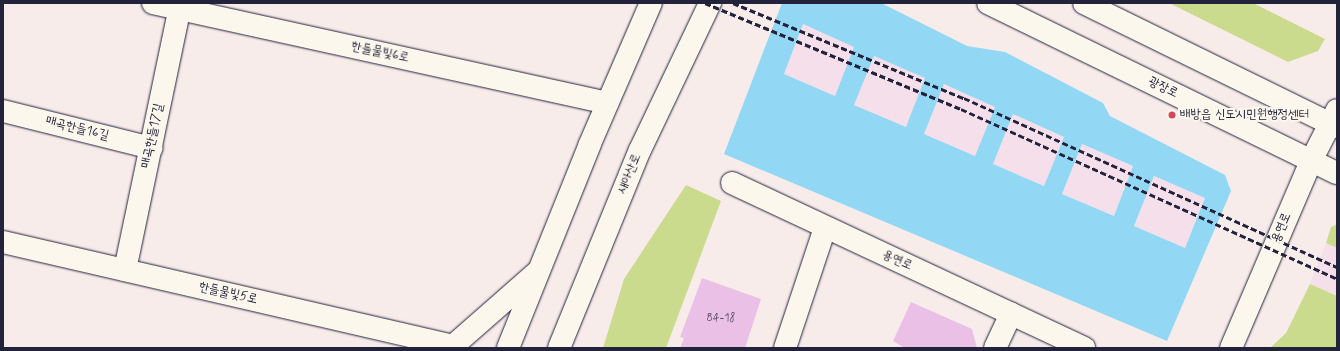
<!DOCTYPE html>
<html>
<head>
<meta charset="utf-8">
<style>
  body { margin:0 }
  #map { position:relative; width:1340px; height:351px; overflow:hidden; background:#f8eceb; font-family:Mynerve,"Poor Story",sans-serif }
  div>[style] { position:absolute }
  .built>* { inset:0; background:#f4dfea }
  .green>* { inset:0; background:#cbdb8e }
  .water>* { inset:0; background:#92d8f4 }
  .building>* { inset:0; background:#eac0e7 }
  .roads { filter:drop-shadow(0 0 1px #22223b) drop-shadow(0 0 1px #22223b) }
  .minor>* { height:22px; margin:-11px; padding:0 11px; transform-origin:11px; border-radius:11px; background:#fbf7ec }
  .major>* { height:22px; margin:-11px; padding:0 11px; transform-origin:11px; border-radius:11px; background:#fbf7ec }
  .rail>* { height:3px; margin-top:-1.5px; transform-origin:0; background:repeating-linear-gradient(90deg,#22223b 0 6px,transparent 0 9px) }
  .dots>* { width:11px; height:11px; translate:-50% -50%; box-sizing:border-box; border:2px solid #fbf7ec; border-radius:50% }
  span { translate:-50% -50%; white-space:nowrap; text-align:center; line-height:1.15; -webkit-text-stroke:4px #fbf7ec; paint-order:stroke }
  .number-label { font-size:11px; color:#544a66 }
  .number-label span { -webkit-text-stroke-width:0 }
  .street-label { font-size:13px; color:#22223b }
  .poi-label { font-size:13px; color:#22223b }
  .left { translate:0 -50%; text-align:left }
  .frame { position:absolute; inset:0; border:4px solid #22223b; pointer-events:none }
</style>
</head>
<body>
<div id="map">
  <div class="built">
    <div style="clip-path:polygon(803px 24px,855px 47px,835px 96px,784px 74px)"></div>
    <div style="clip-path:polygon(874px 56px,926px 78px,906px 127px,854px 105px)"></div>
    <div style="clip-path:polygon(944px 84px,995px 106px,975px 156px,924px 134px)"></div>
    <div style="clip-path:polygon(1013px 114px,1064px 137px,1045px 186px,993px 164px)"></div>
    <div style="clip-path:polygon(1082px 144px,1133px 166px,1114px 216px,1062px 194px)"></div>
    <div style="clip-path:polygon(1154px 176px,1205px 198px,1185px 248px,1134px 226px)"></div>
    <div style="clip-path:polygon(1326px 243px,1337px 248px,1337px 296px,1310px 284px)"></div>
  </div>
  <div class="green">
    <div style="clip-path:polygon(1169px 3px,1253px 3px,1325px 39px,1318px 51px,1288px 62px)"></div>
    <div style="clip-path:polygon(686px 185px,721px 201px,666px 348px,603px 348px,624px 279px)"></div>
    <div style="clip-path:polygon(1337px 224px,1337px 248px,1326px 243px,1331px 227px)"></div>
    <div style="clip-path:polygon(1310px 284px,1337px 296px,1337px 348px,1270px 348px,1286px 333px)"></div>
  </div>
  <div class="water">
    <div style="clip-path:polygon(evenodd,782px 3px,881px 3px,967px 46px,1005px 52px,1103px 103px,1110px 116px,1225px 175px,1231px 191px,1167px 341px,724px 154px,782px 3px,803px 24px,854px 47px,835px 96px,784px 74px,803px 24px,782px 3px,874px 56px,925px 78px,906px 127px,854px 105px,874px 56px,782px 3px,944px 84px,995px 107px,975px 156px,924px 134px,944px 84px,782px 3px,1013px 114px,1064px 137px,1044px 186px,993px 164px,1013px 114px,782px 3px,1082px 144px,1133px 166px,1114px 216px,1062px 194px,1082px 144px,782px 3px,1154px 176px,1205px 198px,1185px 248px,1134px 226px,1154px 176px)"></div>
  </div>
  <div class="building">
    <div style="clip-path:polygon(702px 278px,761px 299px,745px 348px,680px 348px,684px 338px,680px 337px)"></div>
    <div style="clip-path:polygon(911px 302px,972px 329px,977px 348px,905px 348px,893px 341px)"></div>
  </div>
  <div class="roads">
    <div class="minor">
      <div style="left:153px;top:3px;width:465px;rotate:12.4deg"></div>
      <div style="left:3px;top:111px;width:153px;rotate:14deg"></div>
      <div style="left:732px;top:183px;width:389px;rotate:25.1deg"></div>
      <div style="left:3px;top:242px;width:462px;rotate:13deg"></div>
      <div style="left:125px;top:270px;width:273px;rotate:-78.2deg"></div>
      <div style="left:453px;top:346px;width:111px;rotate:-41.3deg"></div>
      <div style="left:785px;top:348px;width:126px;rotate:-71.6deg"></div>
      <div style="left:995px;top:348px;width:38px;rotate:-65deg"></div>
      <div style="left:1231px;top:348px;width:203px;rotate:-66.8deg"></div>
      <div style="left:1311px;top:161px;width:57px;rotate:-63deg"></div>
    </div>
    <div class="major">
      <div style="left:988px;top:3px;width:388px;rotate:26deg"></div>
      <div style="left:1084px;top:3px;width:282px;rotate:26.1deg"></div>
      <div style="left:508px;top:348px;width:218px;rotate:-68.1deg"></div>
      <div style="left:589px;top:146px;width:156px;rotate:-66.6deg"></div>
      <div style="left:559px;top:348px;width:214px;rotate:-67.8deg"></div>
      <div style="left:640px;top:150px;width:163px;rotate:-64.5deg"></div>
    </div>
  </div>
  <div class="rail">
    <div style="left:705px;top:3px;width:277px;rotate:22.5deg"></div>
    <div style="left:961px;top:109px;width:413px;rotate:24.3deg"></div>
    <div style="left:733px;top:3px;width:250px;rotate:22.4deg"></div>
    <div style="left:964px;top:98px;width:409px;rotate:24.4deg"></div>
  </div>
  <div class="dots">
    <div style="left:1172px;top:115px;background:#d1495b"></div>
  </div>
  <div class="number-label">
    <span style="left:721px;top:318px">84-18</span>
  </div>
  <div class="street-label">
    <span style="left:380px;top:53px;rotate:12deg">한들물빛6로</span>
    <span style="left:1163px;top:88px;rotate:26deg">광장로</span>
    <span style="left:77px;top:129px;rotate:14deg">매곡한들16길</span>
    <span style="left:153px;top:136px;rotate:-78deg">매곡한들17길</span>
    <span style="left:630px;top:174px;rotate:-67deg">새아산로</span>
    <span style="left:1282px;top:228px;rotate:-67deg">용연로</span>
    <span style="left:897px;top:261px;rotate:24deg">용연로</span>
    <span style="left:228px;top:294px;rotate:13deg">한들물빛5로</span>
  </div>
  <div class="poi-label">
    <span class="left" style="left:1180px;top:115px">배방읍 신도시민원행정센터</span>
  </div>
  <div class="frame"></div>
</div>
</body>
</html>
